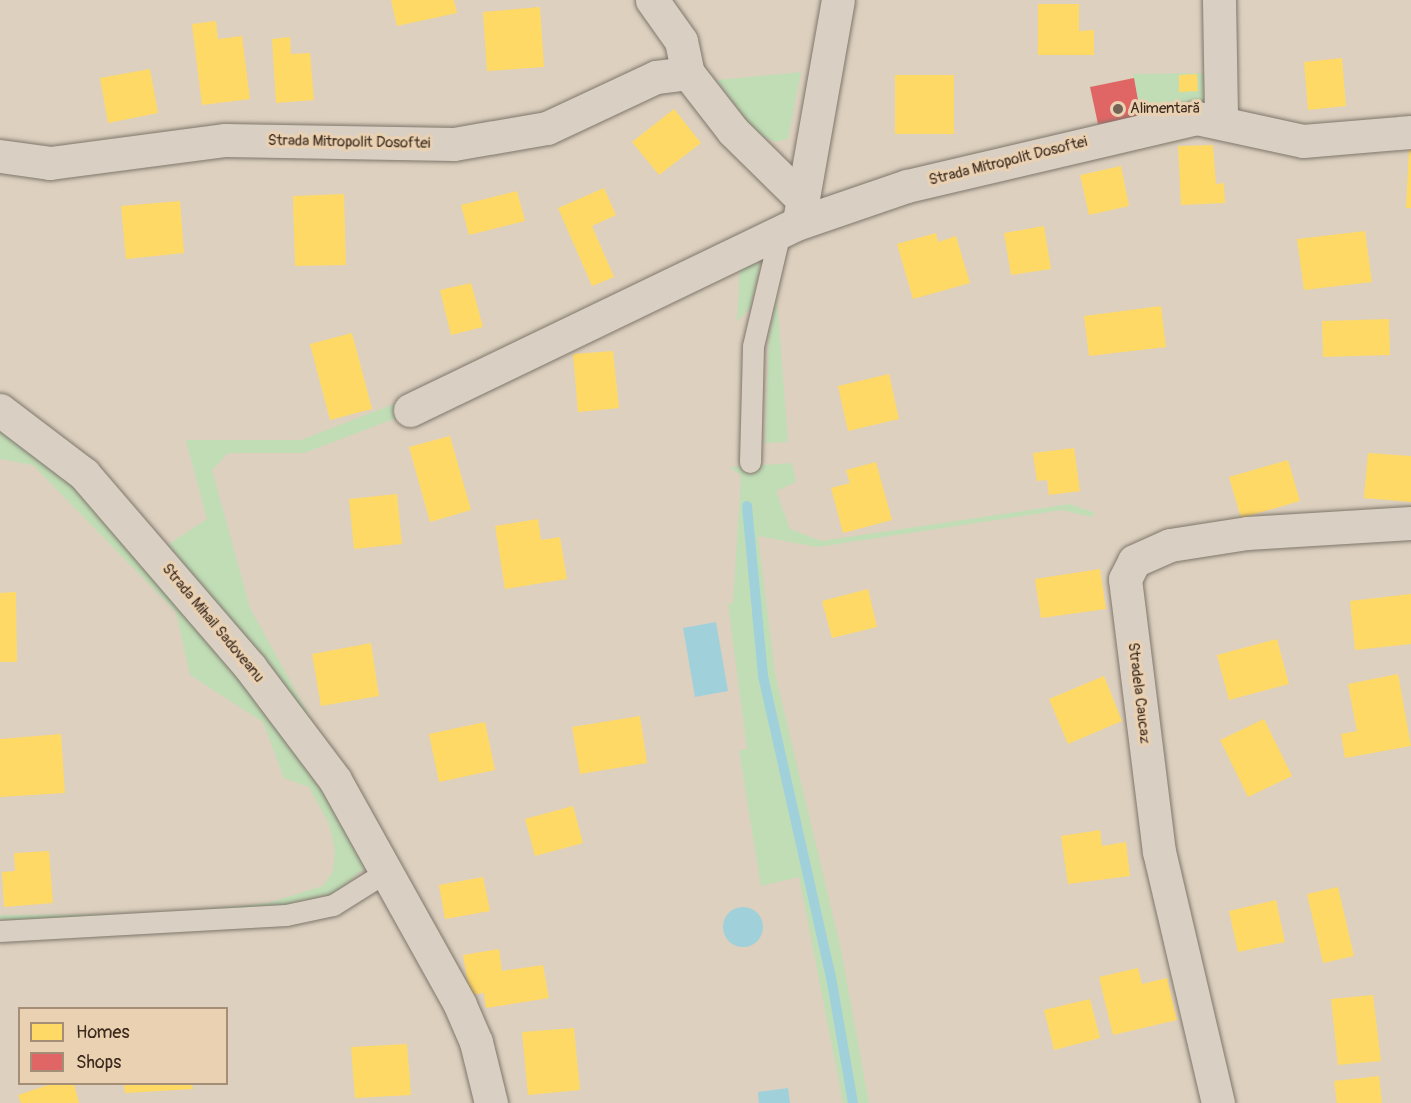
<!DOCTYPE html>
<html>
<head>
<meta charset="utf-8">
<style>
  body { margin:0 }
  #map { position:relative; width:1411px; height:1103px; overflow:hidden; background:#ddd0bf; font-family:Pangolin,sans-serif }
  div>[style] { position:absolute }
  .green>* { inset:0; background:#c1ddb6 }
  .water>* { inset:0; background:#a0d1da }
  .round { border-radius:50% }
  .homes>* { inset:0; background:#ffd966 }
  .shops>* { inset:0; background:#e06666 }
  .stream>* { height:10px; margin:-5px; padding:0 5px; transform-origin:5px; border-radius:5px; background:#a0d1da }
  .roads { filter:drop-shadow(0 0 2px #7f766b) drop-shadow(0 0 2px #7f766b) }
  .service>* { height:21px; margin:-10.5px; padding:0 10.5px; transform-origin:10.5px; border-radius:10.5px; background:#d9cfc3 }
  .minor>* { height:33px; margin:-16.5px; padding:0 16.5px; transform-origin:16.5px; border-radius:16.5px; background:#d9cfc3 }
  .dots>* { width:16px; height:16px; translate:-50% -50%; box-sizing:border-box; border:3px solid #ead1b2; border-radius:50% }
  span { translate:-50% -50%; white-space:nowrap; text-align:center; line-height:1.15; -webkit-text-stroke:6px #ead1b2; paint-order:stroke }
  .poi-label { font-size:15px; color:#3b2a1e }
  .left { translate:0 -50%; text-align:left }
  .street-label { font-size:15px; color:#3b2a1e }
  .legend { position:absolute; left:18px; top:1007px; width:210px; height:78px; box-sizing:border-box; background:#ead1b2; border:2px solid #a48e77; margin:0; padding:8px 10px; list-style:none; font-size:18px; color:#3b2a1e }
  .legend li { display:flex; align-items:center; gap:12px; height:30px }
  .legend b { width:30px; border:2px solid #a48e77 }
</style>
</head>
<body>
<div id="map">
  <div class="green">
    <div style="clip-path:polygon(801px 72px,788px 139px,775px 142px,755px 133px,717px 80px)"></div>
    <div style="clip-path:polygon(1209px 73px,1211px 100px,1141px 117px,1133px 74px)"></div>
    <div style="clip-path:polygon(763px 249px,751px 307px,737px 322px,740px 264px)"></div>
    <div style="clip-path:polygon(777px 299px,788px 442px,765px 443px,769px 336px)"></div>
    <div style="clip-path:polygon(394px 404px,399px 417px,304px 453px,228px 453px,212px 470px,250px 608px,334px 761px,166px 546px,207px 519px,186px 440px,301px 440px)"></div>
    <div style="clip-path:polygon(0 418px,24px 431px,99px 502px,319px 771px,369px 864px,336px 893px,280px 908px,151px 921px,1px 924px,0 915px,153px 914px,268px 903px,323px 886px,333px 871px,335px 851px,329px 824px,309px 787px,284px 778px,263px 722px,190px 675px,176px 612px,33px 465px,0 459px)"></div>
    <div style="clip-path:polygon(792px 463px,796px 482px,776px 491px,790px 529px,821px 541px,1070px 504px,1095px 513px,1091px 517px,1062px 510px,817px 547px,758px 536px,775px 673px,841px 950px,869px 1103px,843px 1103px,799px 877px,761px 886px,739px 751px,747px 749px,728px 604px,733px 603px,741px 475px,729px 467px)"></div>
  </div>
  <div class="water">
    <div style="clip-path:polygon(716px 622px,728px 691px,695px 697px,683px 628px)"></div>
    <div class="round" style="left:723px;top:907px;width:40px;height:40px"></div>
    <div style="clip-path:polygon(788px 1088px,790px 1103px,759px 1103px,758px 1092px)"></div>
  </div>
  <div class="homes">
    <div style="clip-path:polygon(391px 0,454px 0,457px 13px,397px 26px)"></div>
    <div style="clip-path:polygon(1038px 4px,1079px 4px,1079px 31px,1094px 30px,1094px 55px,1038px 55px)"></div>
    <div style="clip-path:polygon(540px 7px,544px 67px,487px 71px,483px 12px)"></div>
    <div style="clip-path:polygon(216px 21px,218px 39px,242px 36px,250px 99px,202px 105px,192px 24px)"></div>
    <div style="clip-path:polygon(290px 37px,291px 54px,310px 53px,314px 100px,276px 103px,272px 39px)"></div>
    <div style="clip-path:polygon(1342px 58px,1346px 106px,1308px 110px,1304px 62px)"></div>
    <div style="clip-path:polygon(150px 69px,158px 113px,108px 123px,100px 78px)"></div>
    <div style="clip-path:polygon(1197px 74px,1198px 91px,1179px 92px,1179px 75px)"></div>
    <div style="clip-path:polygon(895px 75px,954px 75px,954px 134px,895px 134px)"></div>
    <div style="clip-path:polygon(674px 109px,701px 143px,659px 175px,632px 142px)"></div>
    <div style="clip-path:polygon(1213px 145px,1216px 184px,1224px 183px,1225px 203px,1181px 205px,1178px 146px)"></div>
    <div style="clip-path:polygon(1409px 149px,1411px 149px,1411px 208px,1406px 208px)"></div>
    <div style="clip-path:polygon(1121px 166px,1129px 206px,1089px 215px,1080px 175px)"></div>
    <div style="clip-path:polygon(604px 188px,616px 215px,592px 226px,614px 277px,592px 286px,558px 208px)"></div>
    <div style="clip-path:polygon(517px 191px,525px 221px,469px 235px,461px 205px)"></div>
    <div style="clip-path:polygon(344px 194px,346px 265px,295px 266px,293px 196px)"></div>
    <div style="clip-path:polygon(180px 201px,184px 253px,126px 259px,121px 206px)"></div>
    <div style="clip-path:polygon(1044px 226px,1051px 269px,1011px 275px,1004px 233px)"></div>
    <div style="clip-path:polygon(1365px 231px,1372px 282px,1304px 290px,1297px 239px)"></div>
    <div style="clip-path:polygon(936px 233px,938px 242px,956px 236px,970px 283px,913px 299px,897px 244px)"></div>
    <div style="clip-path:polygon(471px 283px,483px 327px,451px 335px,440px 290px)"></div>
    <div style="clip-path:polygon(1161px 306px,1166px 347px,1089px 356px,1084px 316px)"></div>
    <div style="clip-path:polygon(1389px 319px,1390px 355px,1323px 357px,1322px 321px)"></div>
    <div style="clip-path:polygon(352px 333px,372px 409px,330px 420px,310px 344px)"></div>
    <div style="clip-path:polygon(613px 351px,619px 408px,578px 412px,573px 354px)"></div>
    <div style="clip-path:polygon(889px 374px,899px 419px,848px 431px,838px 386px)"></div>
    <div style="clip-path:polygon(450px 436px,471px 510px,430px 522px,409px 447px)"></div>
    <div style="clip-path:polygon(1074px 448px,1080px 491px,1049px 495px,1047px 480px,1037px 481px,1033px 453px)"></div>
    <div style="clip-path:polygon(1368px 453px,1411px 456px,1411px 502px,1364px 498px)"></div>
    <div style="clip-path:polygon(1288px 460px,1300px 501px,1241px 518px,1229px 477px)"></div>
    <div style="clip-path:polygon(876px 462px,892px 520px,843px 533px,831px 488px,850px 483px,846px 470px)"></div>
    <div style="clip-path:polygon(397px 494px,402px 544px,354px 549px,349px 499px)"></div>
    <div style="clip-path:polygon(538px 519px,541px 540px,560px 537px,567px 579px,505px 589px,495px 526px)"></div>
    <div style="clip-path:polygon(1100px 569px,1106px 609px,1041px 618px,1035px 579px)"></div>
    <div style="clip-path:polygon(868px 589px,877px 627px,832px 638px,822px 601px)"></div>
    <div style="clip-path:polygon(16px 592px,17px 662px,0 662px,0 593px)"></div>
    <div style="clip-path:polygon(1411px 594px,1411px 644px,1355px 650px,1350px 601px)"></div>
    <div style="clip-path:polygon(1277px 639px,1289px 684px,1229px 700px,1217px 655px)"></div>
    <div style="clip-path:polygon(371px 643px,379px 696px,321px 706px,312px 654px)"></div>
    <div style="clip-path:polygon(1398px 674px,1411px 746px,1345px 758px,1341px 734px,1357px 731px,1348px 684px)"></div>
    <div style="clip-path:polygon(1104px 676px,1122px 721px,1068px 744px,1049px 699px)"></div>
    <div style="clip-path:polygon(640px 716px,647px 763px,580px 774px,572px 727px)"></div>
    <div style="clip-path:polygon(1264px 719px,1292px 776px,1248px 797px,1220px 740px)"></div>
    <div style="clip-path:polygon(485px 722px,495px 770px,439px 782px,429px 734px)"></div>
    <div style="clip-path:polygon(61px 734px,65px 793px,0 797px,0 739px)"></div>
    <div style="clip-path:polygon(573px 806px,583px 843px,535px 856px,525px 819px)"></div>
    <div style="clip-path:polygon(1100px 830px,1102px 846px,1126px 842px,1130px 876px,1068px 884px,1061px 836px)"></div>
    <div style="clip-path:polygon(49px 851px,53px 903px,4px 907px,2px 872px,15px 871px,14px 853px)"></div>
    <div style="clip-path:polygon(483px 877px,490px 911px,445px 919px,439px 885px)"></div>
    <div style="clip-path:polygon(1338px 887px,1354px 956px,1323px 963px,1307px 894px)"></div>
    <div style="clip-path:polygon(1276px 900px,1285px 942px,1238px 952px,1229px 911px)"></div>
    <div style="clip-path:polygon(499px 949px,502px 971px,543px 965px,549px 998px,486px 1008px,484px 993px,470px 995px,463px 955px)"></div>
    <div style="clip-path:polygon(1138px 968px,1142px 984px,1167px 978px,1177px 1020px,1113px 1035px,1099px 977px)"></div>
    <div style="clip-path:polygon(1373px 995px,1381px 1061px,1338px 1065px,1331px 999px)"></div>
    <div style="clip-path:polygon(1090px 999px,1100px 1038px,1054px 1050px,1044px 1010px)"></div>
    <div style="clip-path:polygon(574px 1028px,580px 1090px,528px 1095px,522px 1032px)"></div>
    <div style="clip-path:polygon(407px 1044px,411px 1095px,355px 1098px,351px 1047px)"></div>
    <div style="clip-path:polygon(1379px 1076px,1382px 1103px,1337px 1103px,1334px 1081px)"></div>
    <div style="clip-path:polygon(51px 1084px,74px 1084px,79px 1103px,21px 1103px,18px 1095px)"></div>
    <div style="clip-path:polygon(124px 1084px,192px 1084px,193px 1089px,125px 1093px)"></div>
  </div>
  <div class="shops">
    <div style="clip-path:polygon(1134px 78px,1141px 117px,1098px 124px,1090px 87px)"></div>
  </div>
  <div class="stream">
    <div style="left:747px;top:506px;width:171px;rotate:84.6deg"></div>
    <div style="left:763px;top:676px;width:309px;rotate:77.3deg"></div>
    <div style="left:831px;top:977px;width:128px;rotate:80.1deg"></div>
  </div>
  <div class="roads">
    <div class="service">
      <div style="left:750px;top:462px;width:116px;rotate:-88.5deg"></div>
      <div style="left:753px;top:346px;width:117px;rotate:-76.7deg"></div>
      <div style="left:0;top:931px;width:286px;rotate:-3.2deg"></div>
      <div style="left:286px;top:915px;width:48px;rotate:-12deg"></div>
      <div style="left:333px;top:905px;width:66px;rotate:-32deg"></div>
    </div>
    <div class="minor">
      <div style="left:652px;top:0;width:50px;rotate:54.7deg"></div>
      <div style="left:681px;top:41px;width:33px;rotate:78deg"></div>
      <div style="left:688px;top:73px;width:73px;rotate:52.2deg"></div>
      <div style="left:733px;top:131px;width:97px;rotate:44.6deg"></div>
      <div style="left:1219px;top:0;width:120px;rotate:89deg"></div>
      <div style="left:0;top:156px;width:50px;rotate:8deg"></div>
      <div style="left:50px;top:163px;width:177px;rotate:-7.5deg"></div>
      <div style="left:225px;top:140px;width:229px;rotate:1deg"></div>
      <div style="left:454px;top:144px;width:94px;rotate:-9.8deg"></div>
      <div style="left:547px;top:128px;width:120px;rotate:-25.1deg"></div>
      <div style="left:656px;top:77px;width:32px;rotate:-7deg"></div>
      <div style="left:800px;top:215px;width:218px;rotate:-80deg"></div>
      <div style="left:0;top:410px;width:106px;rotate:37.3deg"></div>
      <div style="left:84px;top:474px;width:255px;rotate:49.3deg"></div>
      <div style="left:250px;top:667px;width:141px;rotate:53deg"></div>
      <div style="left:335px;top:780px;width:257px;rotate:60.9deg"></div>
      <div style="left:460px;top:1005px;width:40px;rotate:66.6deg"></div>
      <div style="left:476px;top:1042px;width:63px;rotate:76.2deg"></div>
      <div style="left:410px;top:410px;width:432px;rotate:-25.7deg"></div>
      <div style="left:799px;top:223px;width:114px;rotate:-18.9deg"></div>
      <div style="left:907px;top:186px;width:298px;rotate:-13.2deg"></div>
      <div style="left:1197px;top:118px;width:108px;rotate:12.2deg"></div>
      <div style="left:1303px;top:141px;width:108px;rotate:-4.8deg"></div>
      <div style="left:1218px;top:1103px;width:258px;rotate:-103.2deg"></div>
      <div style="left:1159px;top:852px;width:275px;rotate:-97.1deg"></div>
      <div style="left:1125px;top:579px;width:20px;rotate:-63deg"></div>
      <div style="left:1134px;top:561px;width:39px;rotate:-24deg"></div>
      <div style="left:1170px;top:545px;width:78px;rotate:-8.9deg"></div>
      <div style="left:1247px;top:533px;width:164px;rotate:-3.5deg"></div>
    </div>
  </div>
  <div class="dots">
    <div style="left:1118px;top:109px;background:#746456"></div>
  </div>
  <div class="poi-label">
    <span class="left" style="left:1130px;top:109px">Alimentară</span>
  </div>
  <div class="street-label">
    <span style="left:349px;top:142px;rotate:1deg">Strada Mitropolit Dosoftei</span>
    <span style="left:1008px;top:161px;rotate:-14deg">Strada Mitropolit Dosoftei</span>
    <span style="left:213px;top:623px;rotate:50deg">Strada Mihail Sadoveanu</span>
    <span style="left:1139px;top:693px;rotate:83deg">Stradela Caucaz</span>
  </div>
  <ul class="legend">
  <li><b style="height:16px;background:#ffd966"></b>Homes</li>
  <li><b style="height:16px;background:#e06666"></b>Shops</li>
  </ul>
</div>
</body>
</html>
